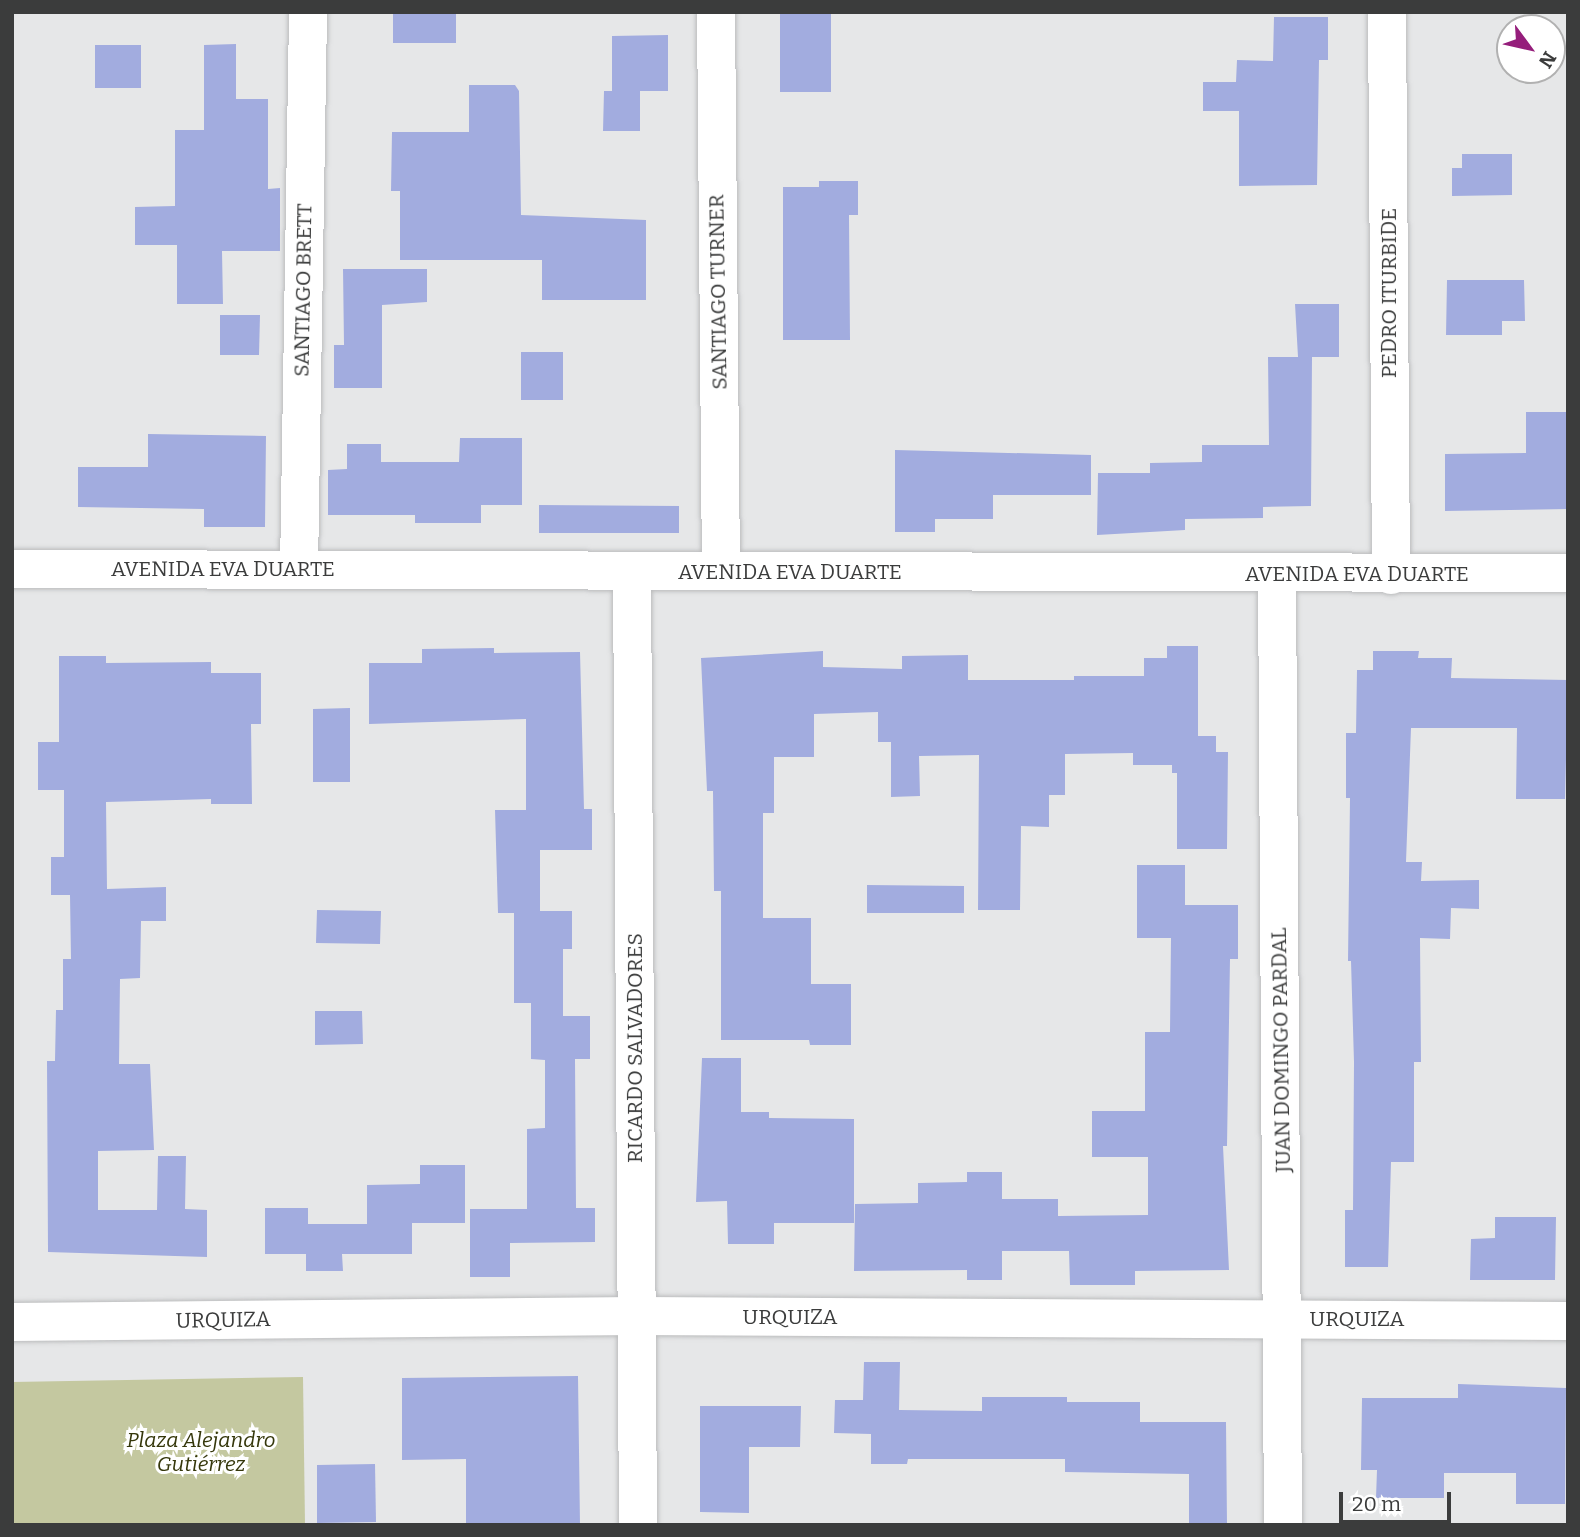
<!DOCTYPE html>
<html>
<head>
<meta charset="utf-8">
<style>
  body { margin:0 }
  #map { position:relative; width:1580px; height:1537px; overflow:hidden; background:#e6e7e8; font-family:Bitter,serif }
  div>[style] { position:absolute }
  .green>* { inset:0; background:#c4c8a0 }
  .building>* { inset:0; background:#a2acdf }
  .roads { filter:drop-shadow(0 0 2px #bbbcbd) drop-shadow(0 0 2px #bbbcbd) }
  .minor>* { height:38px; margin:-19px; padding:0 19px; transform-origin:19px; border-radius:19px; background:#fff }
  .secondary>* { height:38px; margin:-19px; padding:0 19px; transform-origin:19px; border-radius:19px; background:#fff }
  span { translate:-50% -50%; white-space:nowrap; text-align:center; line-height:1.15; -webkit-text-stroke:6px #fff; paint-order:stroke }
  .street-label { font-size:21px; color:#3b3c3c }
  .park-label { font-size:21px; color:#35370b; font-style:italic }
  .frame { position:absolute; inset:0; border:14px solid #3b3c3c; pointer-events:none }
  .north { position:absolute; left:1496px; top:14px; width:70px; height:70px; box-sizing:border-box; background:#fff; border:2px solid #b1b1b1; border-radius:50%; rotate:123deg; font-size:19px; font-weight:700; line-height:28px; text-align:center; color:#3b3c3c }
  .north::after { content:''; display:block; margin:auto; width:24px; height:32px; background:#951e7b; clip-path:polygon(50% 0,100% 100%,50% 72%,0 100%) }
  .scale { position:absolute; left:1339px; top:1492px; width:112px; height:32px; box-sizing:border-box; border:4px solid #3b3c3c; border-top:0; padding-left:9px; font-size:21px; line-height:24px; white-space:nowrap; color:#3b3c3c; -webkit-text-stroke:5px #fff; paint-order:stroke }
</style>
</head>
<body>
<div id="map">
  <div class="green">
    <div style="clip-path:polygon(303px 1377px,305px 1525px,12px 1525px,12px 1382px)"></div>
  </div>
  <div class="building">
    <div style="clip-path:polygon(393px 12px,456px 12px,456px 43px,393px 43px)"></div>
    <div style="clip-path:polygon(780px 12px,831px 12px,831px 92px,780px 92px)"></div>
    <div style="clip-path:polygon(1274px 17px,1328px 17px,1328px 60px,1319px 60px,1317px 185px,1239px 186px,1239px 111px,1203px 111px,1203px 82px,1236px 82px,1237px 60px,1273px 61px)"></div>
    <div style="clip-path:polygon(668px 35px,668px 91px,640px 91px,640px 131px,603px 131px,604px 91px,612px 91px,612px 36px)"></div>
    <div style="clip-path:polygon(236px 44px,236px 99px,268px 99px,268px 189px,280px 188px,280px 251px,222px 251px,223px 304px,177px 304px,177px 245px,135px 245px,135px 207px,175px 206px,175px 130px,204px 130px,204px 45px)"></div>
    <div style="clip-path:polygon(95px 45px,141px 45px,141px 88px,95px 88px)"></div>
    <div style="clip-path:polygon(469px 85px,515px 85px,519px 91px,521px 215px,646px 220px,646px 300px,542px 300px,542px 260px,400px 260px,400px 191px,391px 191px,392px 132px,469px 132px)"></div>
    <div style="clip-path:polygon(1462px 154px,1512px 154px,1512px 195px,1452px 196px,1452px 168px,1462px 168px)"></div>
    <div style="clip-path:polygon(819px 181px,858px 181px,858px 215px,849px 215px,850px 340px,783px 340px,783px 187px,819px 187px)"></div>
    <div style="clip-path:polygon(343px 269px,427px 269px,427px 302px,382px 305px,382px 388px,334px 388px,334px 345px,344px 345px)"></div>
    <div style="clip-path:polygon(1447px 280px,1524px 280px,1525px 321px,1502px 321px,1502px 335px,1446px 335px)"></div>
    <div style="clip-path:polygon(1295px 304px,1339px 304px,1339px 357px,1312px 357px,1311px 506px,1263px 507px,1263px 518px,1185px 519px,1185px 530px,1097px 535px,1098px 473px,1150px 473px,1150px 463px,1202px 462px,1202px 445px,1269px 445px,1268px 357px,1298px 357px)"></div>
    <div style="clip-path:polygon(220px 315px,260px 315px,259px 355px,220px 355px)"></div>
    <div style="clip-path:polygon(521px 352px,563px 352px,563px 400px,521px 400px)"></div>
    <div style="clip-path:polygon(1526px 412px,1568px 412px,1568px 509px,1445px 511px,1445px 454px,1526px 453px)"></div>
    <div style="clip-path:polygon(148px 434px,266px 436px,265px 527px,204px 527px,204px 509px,78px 507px,78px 467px,148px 467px)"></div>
    <div style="clip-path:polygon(460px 438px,522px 438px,522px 505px,481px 505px,481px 523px,415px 523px,415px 515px,328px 515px,328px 470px,347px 469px,347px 444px,381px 444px,381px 462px,459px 462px)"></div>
    <div style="clip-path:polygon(895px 450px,1091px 455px,1091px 495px,993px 495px,993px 519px,935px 519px,935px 532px,895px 532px)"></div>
    <div style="clip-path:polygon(539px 505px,679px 506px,679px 533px,539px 533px)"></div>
    <div style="clip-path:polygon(1167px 646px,1198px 646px,1198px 736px,1216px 736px,1216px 752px,1228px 752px,1227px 849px,1177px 849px,1177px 773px,1172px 773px,1172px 765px,1133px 765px,1133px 753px,1065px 754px,1065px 795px,1049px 795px,1049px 827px,1021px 826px,1020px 910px,978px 910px,979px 755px,919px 756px,920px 796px,891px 797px,891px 742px,878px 742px,878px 712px,814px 714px,814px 757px,774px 757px,774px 813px,763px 813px,763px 918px,811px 918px,811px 984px,851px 984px,851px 1045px,810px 1045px,809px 1040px,721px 1040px,721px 891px,714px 891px,713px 791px,707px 791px,701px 658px,823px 651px,823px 667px,902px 669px,902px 656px,968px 655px,968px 680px,1074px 680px,1074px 676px,1144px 676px,1144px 658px,1167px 658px)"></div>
    <div style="clip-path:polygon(494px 648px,494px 653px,580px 652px,584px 809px,592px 809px,592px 850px,540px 850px,540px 911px,572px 911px,572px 949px,563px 949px,563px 1016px,590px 1016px,590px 1059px,575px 1059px,576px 1208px,595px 1208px,595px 1242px,510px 1243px,510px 1277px,470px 1277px,470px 1209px,527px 1209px,527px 1129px,545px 1128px,545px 1060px,531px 1059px,531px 1003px,514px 1003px,514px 913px,498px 913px,495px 810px,526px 810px,526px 719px,369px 724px,369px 663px,422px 663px,422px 649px)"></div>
    <div style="clip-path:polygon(1373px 651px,1419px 651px,1418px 658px,1452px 658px,1451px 678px,1568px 680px,1565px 799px,1516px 799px,1517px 728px,1411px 728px,1406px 862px,1422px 862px,1421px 881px,1479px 880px,1479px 909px,1451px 908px,1450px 939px,1420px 938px,1421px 1062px,1414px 1062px,1414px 1162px,1391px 1162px,1388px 1267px,1345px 1267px,1345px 1210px,1353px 1210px,1354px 1062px,1351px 961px,1348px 961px,1350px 798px,1346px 798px,1346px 733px,1356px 733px,1357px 670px,1373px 670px)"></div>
    <div style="clip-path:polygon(59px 656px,106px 656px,106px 663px,211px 662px,211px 673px,261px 673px,261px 724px,251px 724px,252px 804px,211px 804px,211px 799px,106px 802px,107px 889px,166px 887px,166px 921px,141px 921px,140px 978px,120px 979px,119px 1064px,150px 1064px,154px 1150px,98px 1151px,98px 1210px,157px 1210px,158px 1156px,186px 1156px,185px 1209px,207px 1210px,207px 1257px,48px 1252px,47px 1061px,55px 1061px,56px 1010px,63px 1010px,63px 959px,71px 959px,70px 895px,51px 895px,51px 857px,64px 857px,64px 790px,38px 790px,38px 742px,59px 742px)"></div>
    <div style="clip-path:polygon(350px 708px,350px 782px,313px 782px,313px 709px)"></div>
    <div style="clip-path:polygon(1137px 865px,1185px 865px,1185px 905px,1238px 905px,1238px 959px,1230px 959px,1227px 1146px,1223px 1146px,1229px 1270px,1135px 1271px,1135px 1285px,1070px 1285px,1069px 1251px,1002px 1251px,1002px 1280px,967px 1280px,967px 1270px,854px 1271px,855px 1204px,918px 1203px,918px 1183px,967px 1182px,967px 1172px,1002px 1172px,1002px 1199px,1058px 1199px,1058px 1216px,1148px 1215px,1148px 1157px,1092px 1157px,1092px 1111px,1145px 1111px,1145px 1032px,1170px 1032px,1171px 938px,1137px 938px)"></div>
    <div style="clip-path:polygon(867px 885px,964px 886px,964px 913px,867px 913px)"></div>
    <div style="clip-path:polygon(317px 910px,381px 911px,380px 944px,316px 943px)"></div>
    <div style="clip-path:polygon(315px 1011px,362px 1011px,363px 1044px,315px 1045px)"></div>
    <div style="clip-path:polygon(702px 1058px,741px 1058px,741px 1112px,769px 1112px,769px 1118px,854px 1119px,854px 1223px,774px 1223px,774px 1244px,728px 1244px,727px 1201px,696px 1202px)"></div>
    <div style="clip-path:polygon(420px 1165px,465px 1165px,465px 1223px,412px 1223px,412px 1254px,342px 1254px,343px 1271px,306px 1271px,306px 1254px,265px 1254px,265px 1208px,308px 1208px,308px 1224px,367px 1224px,367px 1185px,420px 1184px)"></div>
    <div style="clip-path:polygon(1495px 1217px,1556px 1217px,1555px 1280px,1470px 1280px,1471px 1239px,1495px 1238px)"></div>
    <div style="clip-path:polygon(864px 1362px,900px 1362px,899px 1410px,982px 1411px,982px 1397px,1067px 1397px,1067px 1402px,1140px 1402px,1140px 1422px,1226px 1422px,1227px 1525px,1189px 1525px,1189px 1474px,1065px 1472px,1065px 1459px,908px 1459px,907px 1464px,871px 1464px,871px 1434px,834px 1433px,835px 1400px,863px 1400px)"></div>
    <div style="clip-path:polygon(578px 1376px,580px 1525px,466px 1525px,466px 1459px,402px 1460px,402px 1378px)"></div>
    <div style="clip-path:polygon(1458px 1384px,1566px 1388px,1565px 1504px,1516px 1504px,1516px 1473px,1444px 1473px,1444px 1498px,1376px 1498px,1377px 1470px,1361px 1470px,1362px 1398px,1458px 1398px)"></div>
    <div style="clip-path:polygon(700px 1406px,801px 1406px,800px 1447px,749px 1447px,749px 1513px,700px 1512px)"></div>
    <div style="clip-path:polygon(375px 1464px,376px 1522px,317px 1523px,317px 1465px)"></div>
  </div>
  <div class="roads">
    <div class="minor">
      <div style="left:716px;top:12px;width:559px;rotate:89.49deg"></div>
      <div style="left:1387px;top:12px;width:563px;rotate:89.59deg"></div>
      <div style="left:299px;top:569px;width:557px;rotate:-89.07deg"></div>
      <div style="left:632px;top:572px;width:953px;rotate:89.64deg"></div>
      <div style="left:1277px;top:575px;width:950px;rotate:89.64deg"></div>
      <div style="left:12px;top:1322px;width:625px;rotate:-0.55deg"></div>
      <div style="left:637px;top:1316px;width:931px;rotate:0.31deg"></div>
    </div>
    <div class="secondary">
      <div style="left:12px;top:569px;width:1556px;rotate:0.15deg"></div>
    </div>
  </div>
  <div class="street-label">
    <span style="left:303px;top:290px;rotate:-89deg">SANTIAGO BRETT</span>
    <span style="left:718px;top:292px;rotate:-91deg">SANTIAGO TURNER</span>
    <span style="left:1389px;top:293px;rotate:-90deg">PEDRO ITURBIDE</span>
    <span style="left:223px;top:569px">AVENIDA EVA DUARTE</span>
    <span style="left:790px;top:572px">AVENIDA EVA DUARTE</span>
    <span style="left:1357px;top:574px">AVENIDA EVA DUARTE</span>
    <span style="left:635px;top:1048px;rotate:-90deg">RICARDO SALVADORES</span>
    <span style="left:1281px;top:1050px;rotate:-91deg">JUAN DOMINGO PARDAL</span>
    <span style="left:790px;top:1317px">URQUIZA</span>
    <span style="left:1357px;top:1319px">URQUIZA</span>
    <span style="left:223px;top:1320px;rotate:-1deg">URQUIZA</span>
  </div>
  <div class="park-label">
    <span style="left:201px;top:1452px">Plaza Alejandro<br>Gutiérrez</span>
  </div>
  <div class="frame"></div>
  <div class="north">N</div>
  <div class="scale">20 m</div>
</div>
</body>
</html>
